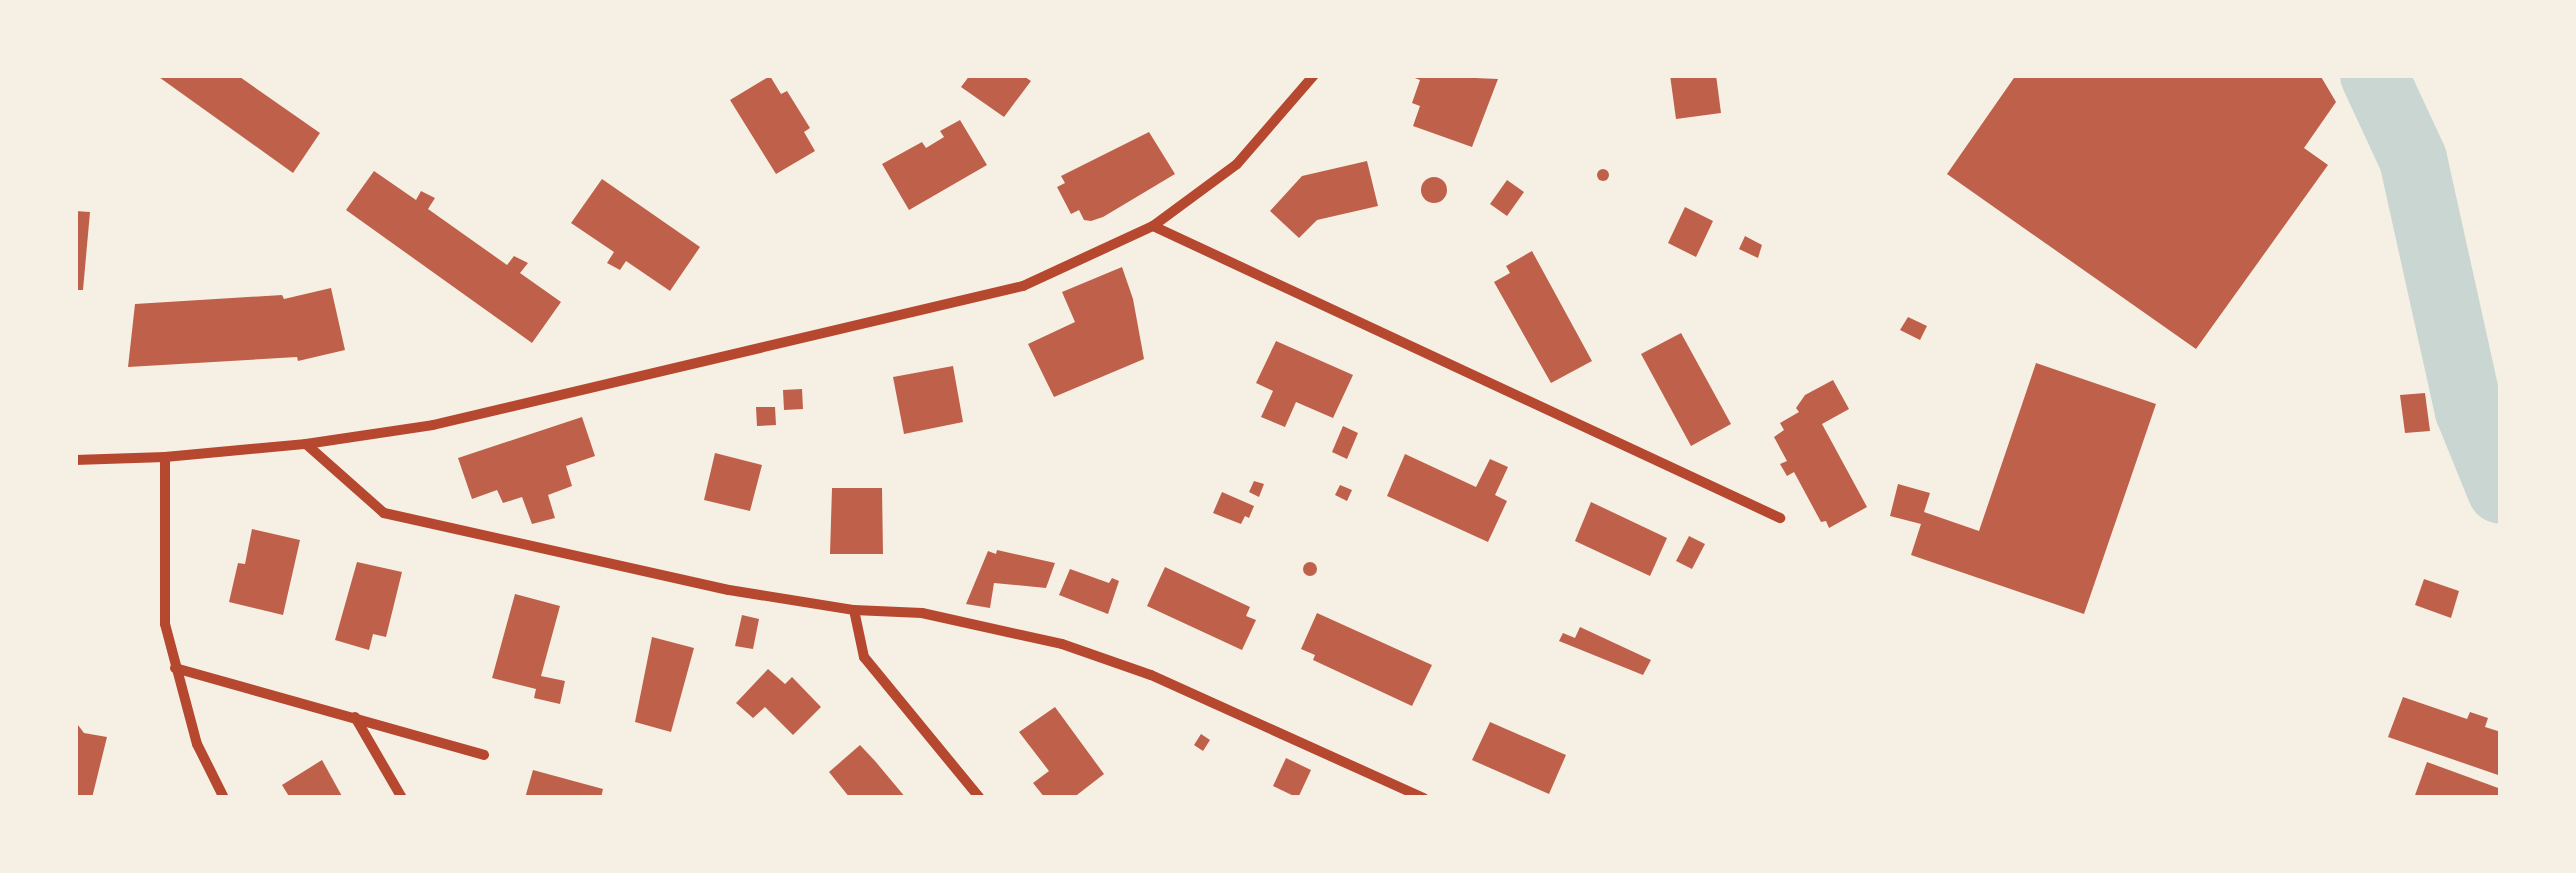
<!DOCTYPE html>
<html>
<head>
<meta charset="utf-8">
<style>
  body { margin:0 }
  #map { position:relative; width:2576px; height:873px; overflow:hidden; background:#f6efe4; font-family:Inter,sans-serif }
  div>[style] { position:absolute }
  .river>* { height:68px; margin:-34px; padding:0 34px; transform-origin:34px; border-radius:34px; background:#c9d6d2 }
  .building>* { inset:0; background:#bf614a }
  .round { border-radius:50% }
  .minor>* { height:10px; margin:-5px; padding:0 5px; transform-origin:5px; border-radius:5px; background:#b5482f }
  span { translate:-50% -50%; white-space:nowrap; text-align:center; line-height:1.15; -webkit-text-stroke:8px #f6efe4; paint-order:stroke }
  .frame { position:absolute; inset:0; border:78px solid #f6efe4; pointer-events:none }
</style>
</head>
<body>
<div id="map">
  <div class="river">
    <div style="left:2374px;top:75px;width:93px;rotate:65.1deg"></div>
    <div style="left:2413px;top:159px;width:258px;rotate:77.5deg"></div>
    <div style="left:2469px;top:411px;width:85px;rotate:67.9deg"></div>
  </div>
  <div class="building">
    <div style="clip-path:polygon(156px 75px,237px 75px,320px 133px,293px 173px)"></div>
    <div style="clip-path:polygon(970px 75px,1022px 75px,1031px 81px,1004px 117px,961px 87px)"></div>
    <div style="clip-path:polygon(1407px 75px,1498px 79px,1472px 147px,1413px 126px,1420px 106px,1412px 103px,1420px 80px)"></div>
    <div style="clip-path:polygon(1670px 75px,1716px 75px,1721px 113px,1676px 119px)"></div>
    <div style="clip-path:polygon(2016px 75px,2320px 75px,2336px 102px,2304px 148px,2328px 165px,2196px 349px,1947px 174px)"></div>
    <div style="clip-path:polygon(770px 76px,781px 94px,787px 91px,810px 128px,804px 132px,815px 151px,776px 174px,730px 100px)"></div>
    <div style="clip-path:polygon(960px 120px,987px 165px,909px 210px,882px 164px,922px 142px,926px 148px,944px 137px,940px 131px)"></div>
    <div style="clip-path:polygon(1149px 132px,1175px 174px,1103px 217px,1091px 221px,1084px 220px,1079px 210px,1071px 214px,1057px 187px,1065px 183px,1061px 176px)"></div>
    <div style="clip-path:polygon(1367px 161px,1378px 206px,1317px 220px,1299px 238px,1270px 211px,1302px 176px)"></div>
    <div class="round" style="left:1597px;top:169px;width:12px;height:12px"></div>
    <div style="clip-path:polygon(374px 171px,416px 200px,421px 191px,435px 198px,428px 209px,507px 265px,514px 256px,528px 263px,520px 273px,561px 302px,532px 343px,346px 210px)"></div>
    <div class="round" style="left:1421px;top:177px;width:26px;height:26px"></div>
    <div style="clip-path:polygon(602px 179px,700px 247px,670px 291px,626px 261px,620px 270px,607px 263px,614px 252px,571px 223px)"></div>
    <div style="clip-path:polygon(1507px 180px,1524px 192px,1507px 216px,1490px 204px)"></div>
    <div style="clip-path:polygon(1685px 207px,1713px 221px,1696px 257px,1668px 243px)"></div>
    <div style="clip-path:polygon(75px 211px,90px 212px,83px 290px,75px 290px)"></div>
    <div style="clip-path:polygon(1745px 236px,1762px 245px,1758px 258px,1739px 249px)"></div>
    <div style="clip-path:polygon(1532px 251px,1592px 361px,1551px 383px,1494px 282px,1510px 273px,1506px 266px)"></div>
    <div style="clip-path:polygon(1122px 267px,1133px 299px,1144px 359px,1054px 397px,1028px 344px,1075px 322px,1062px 292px)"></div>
    <div style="clip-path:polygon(331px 288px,345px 350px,298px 361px,297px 357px,128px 367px,135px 304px,282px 295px,284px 299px)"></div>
    <div style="clip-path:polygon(1908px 317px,1927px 326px,1920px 340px,1900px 330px)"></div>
    <div style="clip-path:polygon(1681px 333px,1731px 424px,1691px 446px,1641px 354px)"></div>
    <div style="clip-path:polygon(1276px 341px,1353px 375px,1333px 418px,1296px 402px,1285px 427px,1261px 417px,1273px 391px,1256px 383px)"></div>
    <div style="clip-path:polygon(2036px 363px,2156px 404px,2084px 614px,1911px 555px,1921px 524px,1890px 516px,1898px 484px,1930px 493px,1924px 512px,1979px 531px)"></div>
    <div style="clip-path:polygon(953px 366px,963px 422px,904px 434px,893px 377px)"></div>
    <div style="clip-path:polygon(1833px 380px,1849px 409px,1822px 424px,1867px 507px,1829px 528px,1826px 521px,1821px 522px,1794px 472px,1787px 476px,1780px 464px,1787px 461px,1774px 437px,1784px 430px,1780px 423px,1799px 412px,1796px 408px,1805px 395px)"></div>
    <div style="clip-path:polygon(802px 389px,803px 409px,784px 410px,783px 390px)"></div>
    <div style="clip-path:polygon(2425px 393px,2430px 431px,2405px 433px,2400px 395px)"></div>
    <div style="clip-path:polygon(756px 407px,775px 407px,776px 425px,757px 426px)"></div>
    <div style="clip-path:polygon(582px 417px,595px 456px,566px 466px,572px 486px,548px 495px,555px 518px,532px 524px,522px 497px,503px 503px,497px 490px,472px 499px,458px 458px)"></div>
    <div style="clip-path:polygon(1343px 426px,1358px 433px,1347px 459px,1332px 452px)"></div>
    <div style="clip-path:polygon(715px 453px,762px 465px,750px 511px,704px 500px)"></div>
    <div style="clip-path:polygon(1405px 454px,1476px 487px,1490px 459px,1508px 467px,1495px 495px,1507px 501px,1488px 542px,1387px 496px)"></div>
    <div style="clip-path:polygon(1254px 481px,1264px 484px,1259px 497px,1249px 492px)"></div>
    <div style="clip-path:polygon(1340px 485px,1352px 490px,1347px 501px,1335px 495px)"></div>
    <div style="clip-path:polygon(832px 488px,882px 488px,883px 554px,830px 554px)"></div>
    <div style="clip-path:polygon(1222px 492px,1254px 506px,1249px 518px,1245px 516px,1241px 524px,1213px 513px)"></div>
    <div style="clip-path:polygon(1591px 502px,1667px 538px,1650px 576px,1575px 541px)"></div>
    <div style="clip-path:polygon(252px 529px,300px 540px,283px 615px,229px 602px,238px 563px,245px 564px)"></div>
    <div style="clip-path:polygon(1689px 536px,1705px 544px,1692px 569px,1676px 561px)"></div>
    <div style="clip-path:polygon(997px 550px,1055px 563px,1046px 588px,994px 583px,990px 608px,966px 604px,988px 551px,996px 554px)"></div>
    <div class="round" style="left:1303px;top:562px;width:14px;height:14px"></div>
    <div style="clip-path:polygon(357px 562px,402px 572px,386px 637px,373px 634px,369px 650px,335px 640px)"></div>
    <div style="clip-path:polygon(1165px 567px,1250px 607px,1246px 616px,1256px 620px,1242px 650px,1147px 606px)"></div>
    <div style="clip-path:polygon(1070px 569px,1109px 583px,1112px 578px,1119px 581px,1108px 614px,1059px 595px)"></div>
    <div style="clip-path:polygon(2424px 579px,2459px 591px,2451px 618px,2415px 605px)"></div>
    <div style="clip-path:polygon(515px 594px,560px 606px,541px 676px,565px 681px,560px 704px,534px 698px,536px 689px,492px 678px)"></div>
    <div style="clip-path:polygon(1317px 613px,1432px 665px,1412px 706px,1313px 660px,1315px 655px,1301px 649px)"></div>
    <div style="clip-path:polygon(742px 615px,759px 619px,753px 649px,735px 646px)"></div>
    <div style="clip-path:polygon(1580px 627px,1651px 660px,1643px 675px,1559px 641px,1563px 633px,1575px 638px)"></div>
    <div style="clip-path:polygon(652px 637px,694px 648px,671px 732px,635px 722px)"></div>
    <div style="clip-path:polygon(768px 669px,785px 684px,792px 677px,821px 707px,793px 735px,765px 707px,753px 718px,736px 703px)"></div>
    <div style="clip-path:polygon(2403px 697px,2467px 719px,2470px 712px,2488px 718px,2485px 727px,2501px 732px,2501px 776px,2388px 737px)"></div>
    <div style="clip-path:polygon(1055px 707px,1104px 774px,1073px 798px,1045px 798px,1033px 783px,1049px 771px,1019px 732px)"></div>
    <div style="clip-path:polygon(75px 721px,84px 733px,107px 737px,92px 798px,75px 798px)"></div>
    <div style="clip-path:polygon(1490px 722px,1566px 755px,1549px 794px,1472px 760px)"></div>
    <div style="clip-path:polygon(1201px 734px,1210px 740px,1203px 751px,1194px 745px)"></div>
    <div style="clip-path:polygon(860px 745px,875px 761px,906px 798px,850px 798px,829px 772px)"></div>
    <div style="clip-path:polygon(1286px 758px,1311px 770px,1298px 798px,1273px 786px)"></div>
    <div style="clip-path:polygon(322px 760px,343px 798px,290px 798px,282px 785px)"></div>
    <div style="clip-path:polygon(2427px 762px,2501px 789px,2501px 798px,2414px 798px)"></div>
    <div style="clip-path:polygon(533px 770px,603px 789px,601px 798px,525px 798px)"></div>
  </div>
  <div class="minor">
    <div style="left:1153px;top:226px;width:692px;rotate:24.97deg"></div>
    <div style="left:306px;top:444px;width:104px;rotate:41.5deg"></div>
    <div style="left:384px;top:513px;width:353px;rotate:12.6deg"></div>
    <div style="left:729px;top:590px;width:127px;rotate:9.1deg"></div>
    <div style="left:854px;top:610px;width:68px;rotate:2.5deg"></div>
    <div style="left:922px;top:613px;width:143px;rotate:12.5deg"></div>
    <div style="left:1062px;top:644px;width:94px;rotate:19.2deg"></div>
    <div style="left:1151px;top:675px;width:299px;rotate:24.3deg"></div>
    <div style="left:165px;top:457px;width:167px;rotate:90deg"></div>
    <div style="left:165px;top:624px;width:124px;rotate:75.1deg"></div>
    <div style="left:197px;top:744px;width:60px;rotate:63.4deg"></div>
    <div style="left:75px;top:460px;width:90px;rotate:-1.9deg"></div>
    <div style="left:165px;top:457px;width:142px;rotate:-5.3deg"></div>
    <div style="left:306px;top:444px;width:128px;rotate:-8.5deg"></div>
    <div style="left:433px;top:425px;width:606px;rotate:-13.26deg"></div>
    <div style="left:1023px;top:286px;width:143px;rotate:-24.8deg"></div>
    <div style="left:1153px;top:226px;width:104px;rotate:-36.4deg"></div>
    <div style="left:1237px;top:164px;width:118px;rotate:-49.1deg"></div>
    <div style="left:854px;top:610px;width:48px;rotate:78deg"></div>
    <div style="left:864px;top:657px;width:183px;rotate:50.6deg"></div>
    <div style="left:175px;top:668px;width:321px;rotate:15.7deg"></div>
    <div style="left:355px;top:717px;width:94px;rotate:59.9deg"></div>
  </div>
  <div class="frame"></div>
</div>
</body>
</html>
